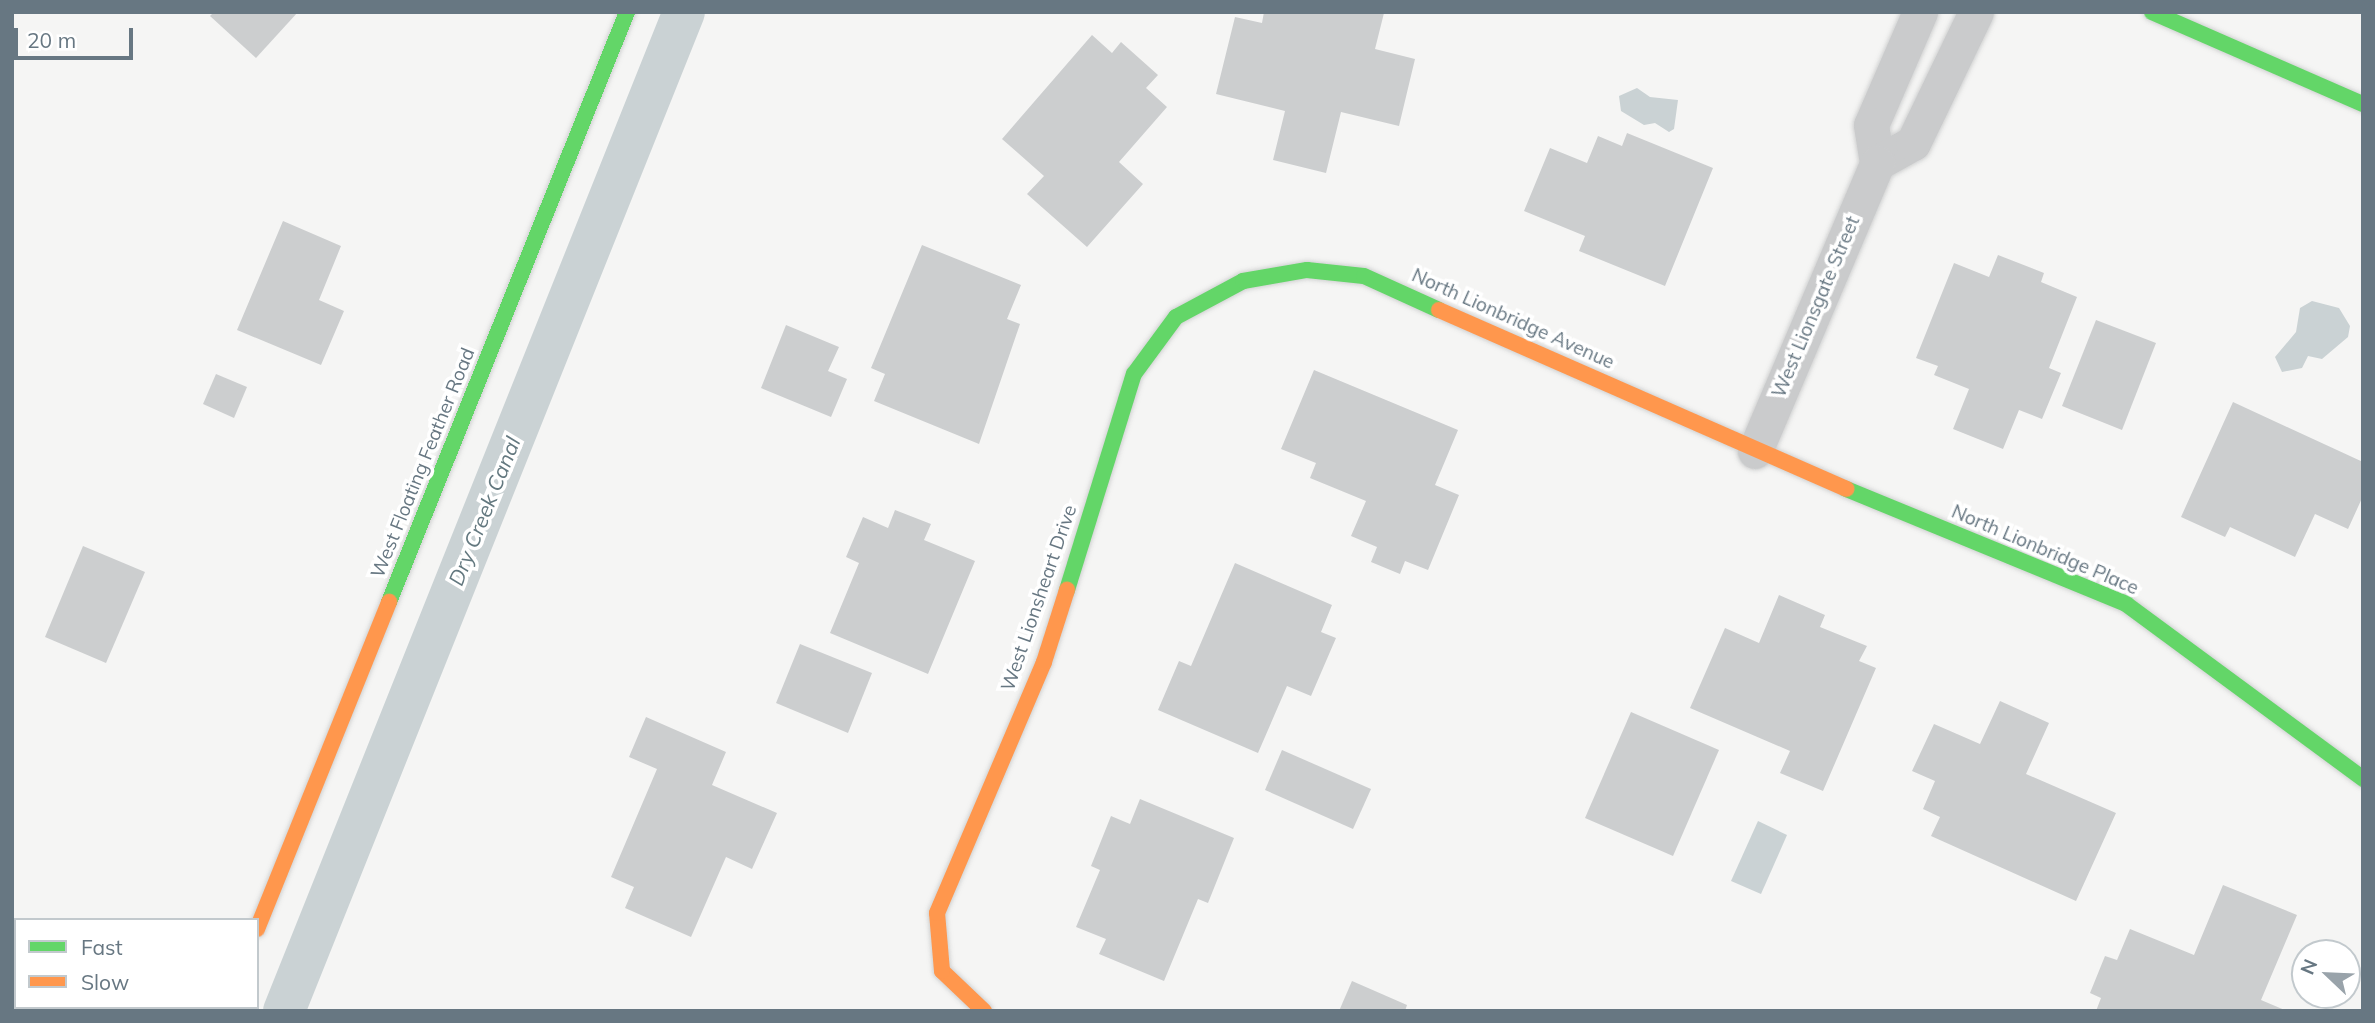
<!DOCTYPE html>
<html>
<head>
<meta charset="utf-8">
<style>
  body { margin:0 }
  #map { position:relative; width:2375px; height:1023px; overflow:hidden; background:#f5f5f4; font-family:Mulish,sans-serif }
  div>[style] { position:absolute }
  .water>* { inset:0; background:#cad2d4 }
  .canal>* { height:42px; margin:-21px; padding:0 21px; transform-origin:21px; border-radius:21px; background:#cad2d4 }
  .building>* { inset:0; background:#cccecf }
  .roads { filter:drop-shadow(0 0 2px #d1d2d2) drop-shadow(0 0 2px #d1d2d2) }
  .street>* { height:35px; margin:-17.5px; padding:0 17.5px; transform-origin:17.5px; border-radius:17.5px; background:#cacbcc }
  .fast>* { height:16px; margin:-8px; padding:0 8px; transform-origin:8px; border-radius:8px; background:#63d668 }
  .slow>* { height:16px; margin:-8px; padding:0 8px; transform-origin:8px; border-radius:8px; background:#ff974d }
  span { translate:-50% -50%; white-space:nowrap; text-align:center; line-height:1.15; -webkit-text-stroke:7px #fff; paint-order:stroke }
  .street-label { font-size:19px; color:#677782 }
  .water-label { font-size:21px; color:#63787f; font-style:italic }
  .frame { position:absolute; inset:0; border:14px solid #677782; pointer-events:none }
  .legend { position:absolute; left:14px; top:918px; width:245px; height:91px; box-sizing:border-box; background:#fff; border:2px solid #c2c9cd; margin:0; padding:9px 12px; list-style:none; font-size:21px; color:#677782 }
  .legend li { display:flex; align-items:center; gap:14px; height:35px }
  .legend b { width:35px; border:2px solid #c2c9cd }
  .north { position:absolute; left:2291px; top:939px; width:70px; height:70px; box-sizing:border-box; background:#fff; border:2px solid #c2c9cd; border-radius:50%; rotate:293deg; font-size:19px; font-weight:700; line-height:28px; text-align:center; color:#677782 }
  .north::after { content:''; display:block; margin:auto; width:24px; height:32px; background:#99a3aa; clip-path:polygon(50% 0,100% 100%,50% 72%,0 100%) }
  .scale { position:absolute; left:14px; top:28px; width:119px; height:32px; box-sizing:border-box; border:4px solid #677782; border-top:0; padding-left:9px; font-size:21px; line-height:24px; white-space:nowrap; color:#677782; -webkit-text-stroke:5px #fff; paint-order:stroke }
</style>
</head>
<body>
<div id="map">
  <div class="water">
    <div style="clip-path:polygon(1637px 88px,1650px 97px,1678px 100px,1674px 129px,1669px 132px,1655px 123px,1644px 125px,1621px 111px,1619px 96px)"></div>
    <div style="clip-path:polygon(2312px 301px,2339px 308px,2350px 326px,2348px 337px,2322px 359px,2308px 356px,2302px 368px,2282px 372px,2275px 357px,2296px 332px,2300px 308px)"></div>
    <div style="clip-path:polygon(1758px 821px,1787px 835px,1761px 894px,1731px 881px)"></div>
  </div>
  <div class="canal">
    <div style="left:284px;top:1011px;width:1076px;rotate:-68.18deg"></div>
  </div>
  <div class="building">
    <div style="clip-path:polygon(214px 12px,298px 12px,256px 58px,210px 16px)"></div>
    <div style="clip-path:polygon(1264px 12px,1384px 13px,1375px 49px,1415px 59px,1399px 126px,1341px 112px,1326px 173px,1273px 160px,1285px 111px,1216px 94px,1235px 17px,1262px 23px)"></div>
    <div style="clip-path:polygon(1092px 35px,1112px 53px,1121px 42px,1158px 75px,1146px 88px,1167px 107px,1119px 162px,1143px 184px,1087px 247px,1027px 194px,1044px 176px,1002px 139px)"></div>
    <div style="clip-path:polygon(1627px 133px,1713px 168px,1665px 286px,1579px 251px,1585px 236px,1524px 211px,1550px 148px,1587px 163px,1598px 136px,1622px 146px)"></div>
    <div style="clip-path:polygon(283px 221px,341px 246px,319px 300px,344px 311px,321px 365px,237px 330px)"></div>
    <div style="clip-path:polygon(922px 245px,1021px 285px,1007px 319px,1020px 324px,979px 444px,874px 401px,885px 374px,871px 368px)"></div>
    <div style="clip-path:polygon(1998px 255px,2044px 273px,2041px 282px,2077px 297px,2049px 368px,2061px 373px,2042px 419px,2019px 410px,2003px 449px,1953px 429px,1969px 389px,1934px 375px,1938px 366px,1916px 358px,1954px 263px,1989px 277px)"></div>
    <div style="clip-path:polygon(2096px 320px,2156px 343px,2122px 430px,2062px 406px)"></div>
    <div style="clip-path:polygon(786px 325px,839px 347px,828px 371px,847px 379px,831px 417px,761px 388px)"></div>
    <div style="clip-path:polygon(1314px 370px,1458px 430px,1435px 485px,1459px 495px,1428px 570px,1405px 561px,1400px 574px,1371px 562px,1377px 547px,1351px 536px,1366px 501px,1310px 478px,1316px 463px,1281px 449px)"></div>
    <div style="clip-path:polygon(216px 374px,247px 387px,234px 418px,203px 404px)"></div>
    <div style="clip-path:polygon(2233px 402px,2363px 462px,2363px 496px,2348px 529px,2315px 514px,2295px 557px,2230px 527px,2225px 537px,2181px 517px)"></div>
    <div style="clip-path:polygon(895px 510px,931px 524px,924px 540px,975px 561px,928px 674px,830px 633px,859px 563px,846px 557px,863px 517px,888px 528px)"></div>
    <div style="clip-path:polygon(83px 546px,145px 572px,106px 663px,45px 637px)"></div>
    <div style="clip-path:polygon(1235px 563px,1332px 605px,1321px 632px,1336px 638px,1311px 696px,1287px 686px,1258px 753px,1158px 710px,1179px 661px,1191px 666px)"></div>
    <div style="clip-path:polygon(1779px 595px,1825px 615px,1820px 627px,1867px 646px,1859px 661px,1876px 668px,1823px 791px,1780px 773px,1790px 751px,1690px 708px,1725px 628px,1759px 643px)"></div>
    <div style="clip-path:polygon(800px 644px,872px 673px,848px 733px,776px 703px)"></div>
    <div style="clip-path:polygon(2000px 701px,2049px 723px,2026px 774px,2116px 813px,2076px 901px,1931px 836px,1940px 817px,1923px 809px,1935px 781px,1912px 771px,1934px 724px,1980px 744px)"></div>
    <div style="clip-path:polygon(1631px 712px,1719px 750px,1673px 856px,1585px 818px)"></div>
    <div style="clip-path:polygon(646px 717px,726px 752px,712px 785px,777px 813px,752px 869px,726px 857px,691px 937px,625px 908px,634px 887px,611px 877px,657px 769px,629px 757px)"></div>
    <div style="clip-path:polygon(1282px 750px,1371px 789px,1353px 829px,1265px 790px)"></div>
    <div style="clip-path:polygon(1140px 799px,1234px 838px,1208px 903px,1198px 899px,1164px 981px,1099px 954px,1106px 939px,1076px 927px,1100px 870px,1091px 866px,1111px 816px,1130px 824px)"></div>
    <div style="clip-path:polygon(2223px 885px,2297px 915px,2261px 1000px,2287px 1011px,2096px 1011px,2101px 998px,2090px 993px,2105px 956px,2117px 960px,2130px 929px,2194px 955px)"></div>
    <div style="clip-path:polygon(1352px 981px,1407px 1005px,1405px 1011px,1339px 1011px)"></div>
    <div style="clip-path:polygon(23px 1007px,85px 1007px,21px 1011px)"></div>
  </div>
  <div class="roads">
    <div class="street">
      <div style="left:1920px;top:12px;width:123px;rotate:113.4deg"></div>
      <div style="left:1871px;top:125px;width:38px;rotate:81deg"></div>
      <div style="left:1877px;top:163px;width:41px;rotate:-29.1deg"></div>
      <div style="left:1913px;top:143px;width:145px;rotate:-64.3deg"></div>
      <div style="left:1755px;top:451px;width:313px;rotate:-67deg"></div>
    </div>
    <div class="fast">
      <div style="left:2152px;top:12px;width:230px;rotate:23.6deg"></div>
      <div style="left:1846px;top:489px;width:303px;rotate:22.3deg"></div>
      <div style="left:2126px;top:604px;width:295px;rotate:36.4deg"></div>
      <div style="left:1067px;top:590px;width:226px;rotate:-72.8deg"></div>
      <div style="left:1134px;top:374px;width:71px;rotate:-53.6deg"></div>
      <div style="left:1176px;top:317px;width:76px;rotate:-28.2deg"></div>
      <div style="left:1243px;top:281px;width:65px;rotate:-9.8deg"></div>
      <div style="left:1307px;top:270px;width:57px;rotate:6deg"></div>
      <div style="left:1364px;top:276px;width:82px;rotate:24.4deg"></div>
      <div style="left:389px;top:602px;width:636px;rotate:-68.03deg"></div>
      <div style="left:224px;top:1011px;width:4px;rotate:-63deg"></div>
    </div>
    <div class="slow">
      <div style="left:1439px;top:310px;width:445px;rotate:23.7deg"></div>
      <div style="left:257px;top:929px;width:353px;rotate:-68deg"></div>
      <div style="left:984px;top:1011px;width:58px;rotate:-136.4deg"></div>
      <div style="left:942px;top:971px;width:58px;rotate:-94.9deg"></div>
      <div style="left:937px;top:913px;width:273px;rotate:-66.9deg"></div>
      <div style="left:1044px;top:662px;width:76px;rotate:-72.3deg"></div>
    </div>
  </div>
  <div class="street-label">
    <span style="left:1816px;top:307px;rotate:-67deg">West Lionsgate Street</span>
    <span style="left:1513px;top:319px;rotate:24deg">North Lionbridge Avenue</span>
    <span style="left:423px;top:463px;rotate:-68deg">West Floating Feather Road</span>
    <span style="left:2045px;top:550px;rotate:23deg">North Lionbridge Place</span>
    <span style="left:1039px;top:598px;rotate:-71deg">West Lionsheart Drive</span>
  </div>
  <div class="water-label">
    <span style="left:484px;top:511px;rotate:-68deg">Dry Creek Canal</span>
  </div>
  <div class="frame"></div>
  <ul class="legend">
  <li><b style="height:9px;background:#63d668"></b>Fast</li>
  <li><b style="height:9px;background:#ff974d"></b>Slow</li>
  </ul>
  <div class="north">N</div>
  <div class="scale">20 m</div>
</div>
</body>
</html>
